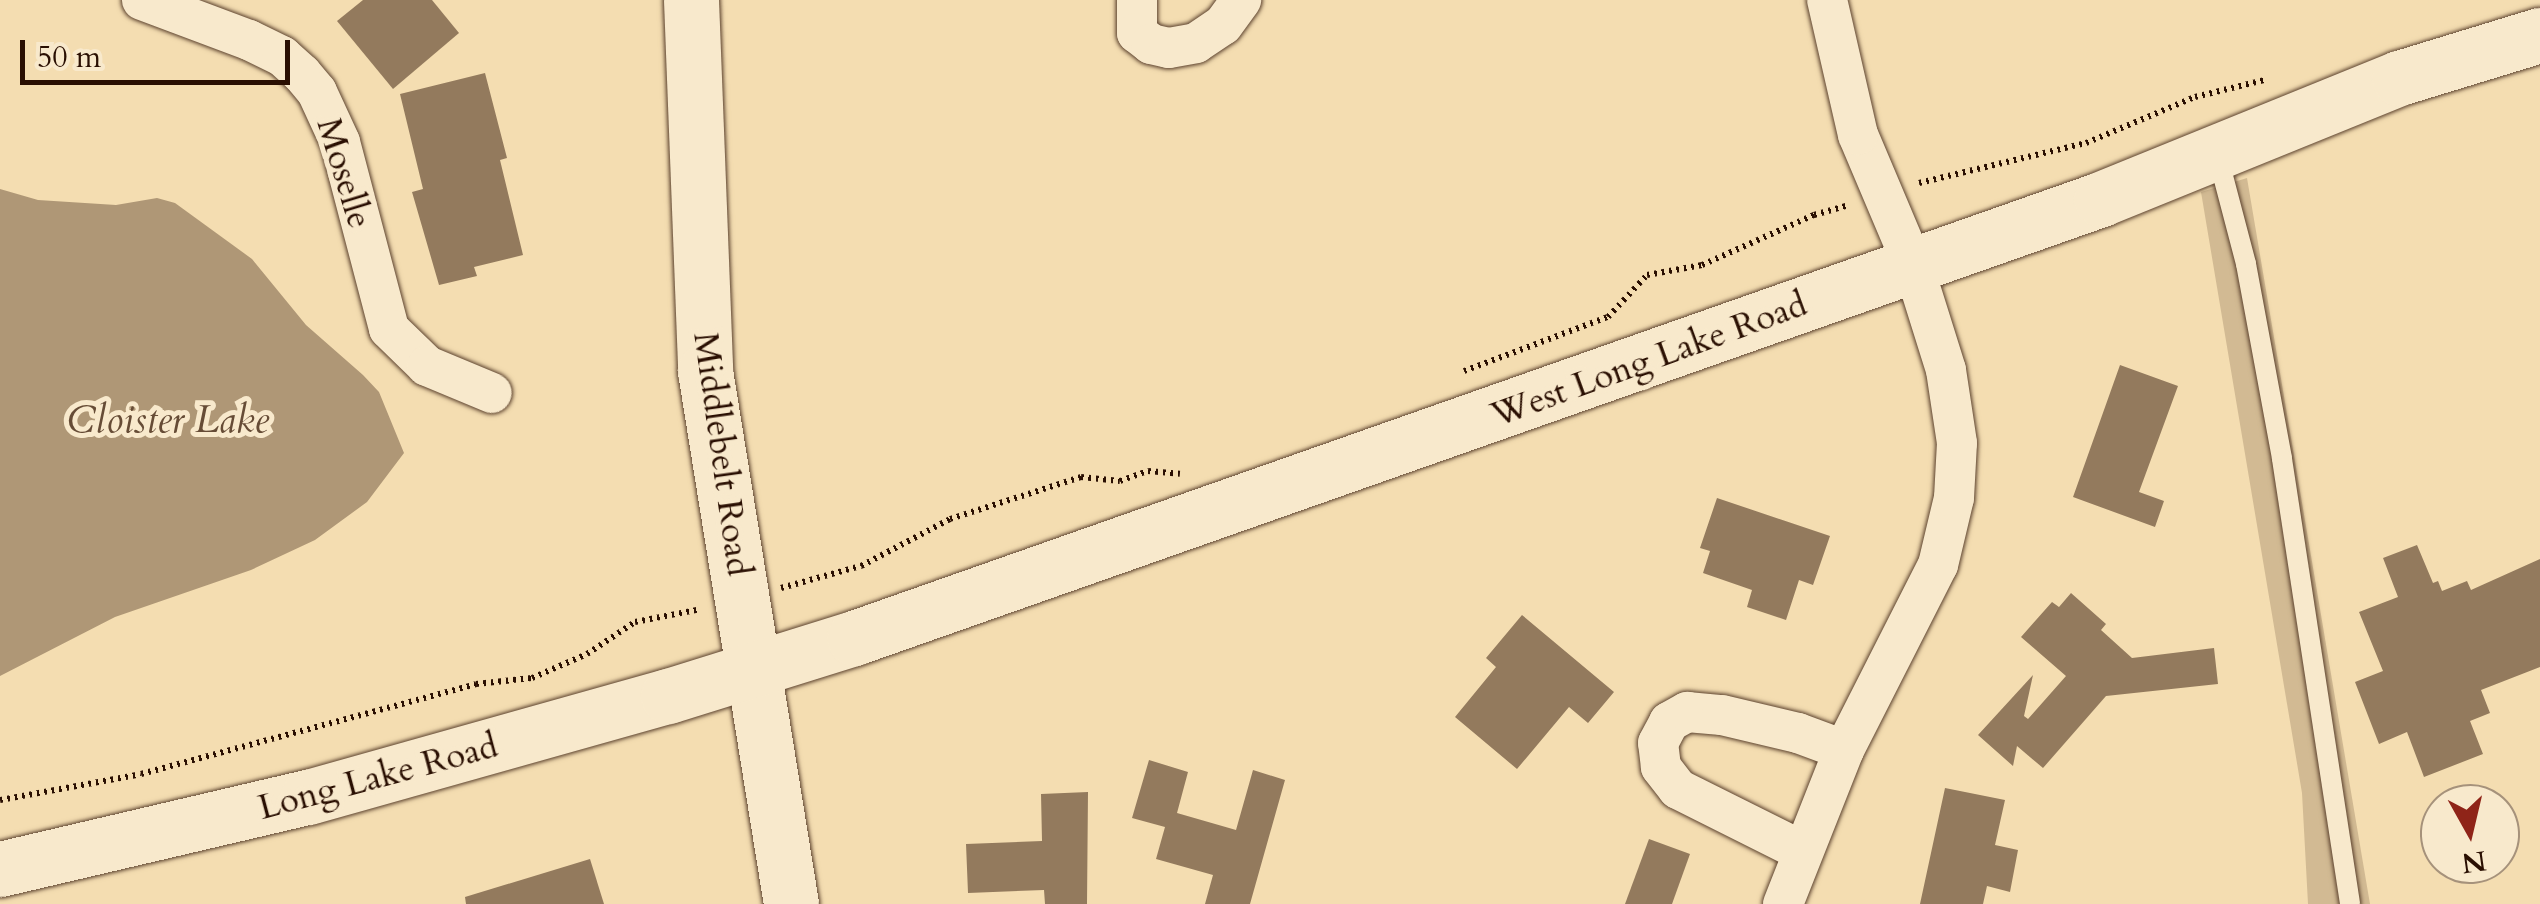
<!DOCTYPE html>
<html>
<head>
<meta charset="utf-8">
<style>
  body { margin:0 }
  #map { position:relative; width:2540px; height:904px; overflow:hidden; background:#f4ddb1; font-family:Cardo,serif }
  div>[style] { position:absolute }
  .green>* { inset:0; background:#d2ba93 }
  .water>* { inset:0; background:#af9776 }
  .building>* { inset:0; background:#937a5d }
  .path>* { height:6px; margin-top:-3px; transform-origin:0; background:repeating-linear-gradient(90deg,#2a0f02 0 2.5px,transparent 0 7.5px) }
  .roads { filter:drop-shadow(0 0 2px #5c422e) drop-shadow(0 0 2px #5c422e) }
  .lane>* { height:20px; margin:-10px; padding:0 10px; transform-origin:10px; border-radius:10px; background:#f8e9cc }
  .street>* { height:40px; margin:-20px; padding:0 20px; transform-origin:20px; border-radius:20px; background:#f8e9cc }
  .secondary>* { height:55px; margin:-27.5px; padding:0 27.5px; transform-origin:27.5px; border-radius:27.5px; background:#f8e9cc }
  span { translate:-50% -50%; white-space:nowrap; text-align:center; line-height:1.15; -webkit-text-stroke:10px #f8e9cc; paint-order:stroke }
  .street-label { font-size:35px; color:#2a0f02 }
  .water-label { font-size:38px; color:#664c36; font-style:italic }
  .north { position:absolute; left:2420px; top:784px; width:100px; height:100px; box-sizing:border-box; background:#f8e9cc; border:2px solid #a6927b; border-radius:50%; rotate:172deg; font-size:28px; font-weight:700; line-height:40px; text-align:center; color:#2a0f02 }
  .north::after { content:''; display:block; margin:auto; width:35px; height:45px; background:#8f2418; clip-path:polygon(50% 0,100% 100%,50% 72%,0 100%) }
  .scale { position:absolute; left:20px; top:40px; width:270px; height:45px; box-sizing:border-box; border:5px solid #2a0f02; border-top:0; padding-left:12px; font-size:30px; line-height:35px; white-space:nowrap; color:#2a0f02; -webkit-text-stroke:8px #f8e9cc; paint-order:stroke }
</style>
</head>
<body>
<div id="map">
  <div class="green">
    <div style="clip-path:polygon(2247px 178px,2370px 904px,2308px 904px,2302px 793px,2201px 192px)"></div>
  </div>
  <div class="water">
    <div style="clip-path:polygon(0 189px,38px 200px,116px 205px,157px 198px,175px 203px,252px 259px,306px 325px,363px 375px,379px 392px,404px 453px,367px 502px,315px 540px,251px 570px,115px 617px,0 676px)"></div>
  </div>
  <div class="building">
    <div style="clip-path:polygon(363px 0,432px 0,459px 33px,393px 89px,337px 21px)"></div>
    <div style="clip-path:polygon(485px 73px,507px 158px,500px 160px,523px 255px,474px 267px,477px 276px,439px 285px,412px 192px,423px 189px,400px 94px)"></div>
    <div style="clip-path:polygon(2120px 365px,2178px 386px,2139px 492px,2164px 501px,2155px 527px,2073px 497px)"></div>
    <div style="clip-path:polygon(1717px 498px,1830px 536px,1813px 585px,1799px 580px,1786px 620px,1747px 607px,1752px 590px,1703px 573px,1710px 551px,1700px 548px)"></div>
    <div style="clip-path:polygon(2417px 545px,2433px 583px,2438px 581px,2442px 591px,2467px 581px,2471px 590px,2540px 559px,2540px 667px,2481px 690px,2490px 713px,2470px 721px,2483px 754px,2424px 777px,2407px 732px,2379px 744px,2355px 682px,2383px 671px,2359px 612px,2398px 597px,2383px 558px)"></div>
    <div style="clip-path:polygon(2071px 593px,2106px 624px,2101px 630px,2132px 658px,2214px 648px,2218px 684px,2106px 696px,2043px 768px,2017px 746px,2013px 766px,1978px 735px,2033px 675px,2024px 716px,2028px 719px,2066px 676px,2021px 637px,2052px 602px,2059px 607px)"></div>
    <div style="clip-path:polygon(1522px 615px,1614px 692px,1588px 723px,1569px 707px,1517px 769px,1455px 717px,1496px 667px,1486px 658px)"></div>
    <div style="clip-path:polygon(1149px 760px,1188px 772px,1177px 813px,1236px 830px,1253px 770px,1285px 780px,1250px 904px,1205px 904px,1213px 875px,1156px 859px,1165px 827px,1132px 818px)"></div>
    <div style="clip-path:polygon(1945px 788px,2005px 800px,1995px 845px,2018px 850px,2010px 892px,1987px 886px,1983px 904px,1920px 904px)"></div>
    <div style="clip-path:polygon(1088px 792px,1087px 904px,1045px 904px,1044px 890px,968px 893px,966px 844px,1042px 841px,1041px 794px)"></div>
    <div style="clip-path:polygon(1649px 839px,1690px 854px,1672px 904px,1625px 904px)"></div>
    <div style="clip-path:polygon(590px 859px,604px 904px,466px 904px,465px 897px)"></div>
  </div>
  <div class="path">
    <div style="left:1919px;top:183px;width:172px;rotate:-13.5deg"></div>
    <div style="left:2086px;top:143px;width:118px;rotate:-22.9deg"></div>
    <div style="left:2195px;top:97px;width:72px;rotate:-13.7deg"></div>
    <div style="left:1464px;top:371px;width:154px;rotate:-20.6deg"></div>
    <div style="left:1608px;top:317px;width:57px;rotate:-47.1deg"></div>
    <div style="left:1647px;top:275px;width:56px;rotate:-10.3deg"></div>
    <div style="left:1702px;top:265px;width:123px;rotate:-24.1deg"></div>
    <div style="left:1814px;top:215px;width:36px;rotate:-16deg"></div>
    <div style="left:781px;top:588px;width:83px;rotate:-15.4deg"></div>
    <div style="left:861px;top:566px;width:101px;rotate:-27.8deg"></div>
    <div style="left:950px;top:519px;width:138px;rotate:-17.8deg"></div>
    <div style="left:1081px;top:477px;width:39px;rotate:6deg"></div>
    <div style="left:1120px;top:481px;width:30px;rotate:-20deg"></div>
    <div style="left:1148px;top:471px;width:32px;rotate:5deg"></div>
    <div style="left:0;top:800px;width:143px;rotate:-10.4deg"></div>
    <div style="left:141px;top:774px;width:347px;rotate:-15deg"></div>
    <div style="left:476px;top:684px;width:56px;rotate:-6.1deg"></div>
    <div style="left:532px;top:678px;width:60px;rotate:-23.6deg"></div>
    <div style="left:587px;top:654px;width:58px;rotate:-33.7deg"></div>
    <div style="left:635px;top:622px;width:67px;rotate:-11.1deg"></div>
  </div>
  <div class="roads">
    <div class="lane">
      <div style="left:2218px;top:157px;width:111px;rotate:75.3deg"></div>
      <div style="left:2246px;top:264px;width:198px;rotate:79.5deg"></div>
      <div style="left:2282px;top:459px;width:450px;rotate:81.3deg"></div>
    </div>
    <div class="street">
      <div style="left:142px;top:0;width:114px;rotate:20.5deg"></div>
      <div style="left:249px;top:40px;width:37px;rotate:26deg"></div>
      <div style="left:282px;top:56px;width:27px;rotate:42deg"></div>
      <div style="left:302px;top:74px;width:23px;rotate:50deg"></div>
      <div style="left:317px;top:92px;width:55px;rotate:65.3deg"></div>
      <div style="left:340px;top:142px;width:193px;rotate:75.3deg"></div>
      <div style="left:389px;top:329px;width:53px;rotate:44.2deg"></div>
      <div style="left:427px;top:366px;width:70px;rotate:22.6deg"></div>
      <div style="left:1137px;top:0;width:33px;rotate:90deg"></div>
      <div style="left:1137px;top:33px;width:18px;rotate:38deg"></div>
      <div style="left:1151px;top:44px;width:18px;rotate:13deg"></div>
      <div style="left:1169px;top:48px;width:27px;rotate:-10deg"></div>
      <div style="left:1196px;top:43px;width:32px;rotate:-34deg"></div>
      <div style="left:1223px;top:25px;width:31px;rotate:-54deg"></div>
      <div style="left:1802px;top:851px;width:139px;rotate:-153.4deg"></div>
      <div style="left:1678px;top:789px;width:28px;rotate:-128deg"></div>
      <div style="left:1661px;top:767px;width:24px;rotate:-97deg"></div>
      <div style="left:1658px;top:743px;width:24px;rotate:-62deg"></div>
      <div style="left:1669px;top:722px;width:21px;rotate:-29deg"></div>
      <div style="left:1687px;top:712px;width:35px;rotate:5deg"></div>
      <div style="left:1722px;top:715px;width:78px;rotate:13.3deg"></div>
      <div style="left:1798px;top:733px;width:49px;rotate:20.3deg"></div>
      <div style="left:1783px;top:904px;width:166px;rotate:-68.4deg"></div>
      <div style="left:1844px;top:750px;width:208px;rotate:-63.1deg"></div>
      <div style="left:1938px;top:565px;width:69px;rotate:-76.6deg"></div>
      <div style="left:1954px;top:498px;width:55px;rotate:-86.9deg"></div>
      <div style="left:1957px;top:443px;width:74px;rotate:-98.6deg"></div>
      <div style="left:1946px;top:370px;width:110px;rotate:-107.4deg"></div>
      <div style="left:1913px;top:265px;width:141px;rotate:-112.9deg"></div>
      <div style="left:1858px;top:135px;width:139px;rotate:-102.9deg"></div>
    </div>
    <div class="secondary">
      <div style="left:691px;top:0;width:371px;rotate:87.8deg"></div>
      <div style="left:705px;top:371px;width:540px;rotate:80.83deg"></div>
      <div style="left:0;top:869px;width:316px;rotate:-13.2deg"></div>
      <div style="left:308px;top:797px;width:374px;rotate:-15.7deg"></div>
      <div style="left:668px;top:696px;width:195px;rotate:-17.3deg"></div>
      <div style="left:854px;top:638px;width:1322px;rotate:-19.39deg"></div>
      <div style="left:2101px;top:199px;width:322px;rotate:-22.1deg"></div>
      <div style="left:2399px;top:78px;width:147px;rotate:-17deg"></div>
    </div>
  </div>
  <div class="street-label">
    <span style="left:344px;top:173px;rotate:73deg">Moselle</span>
    <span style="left:1649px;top:360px;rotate:-20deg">West Long Lake Road</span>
    <span style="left:722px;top:454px;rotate:82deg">Middlebelt Road</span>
    <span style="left:378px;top:777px;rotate:-15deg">Long Lake Road</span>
  </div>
  <div class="water-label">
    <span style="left:168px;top:421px">Cloister Lake</span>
  </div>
  <div class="north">N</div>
  <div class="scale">50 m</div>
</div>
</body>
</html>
